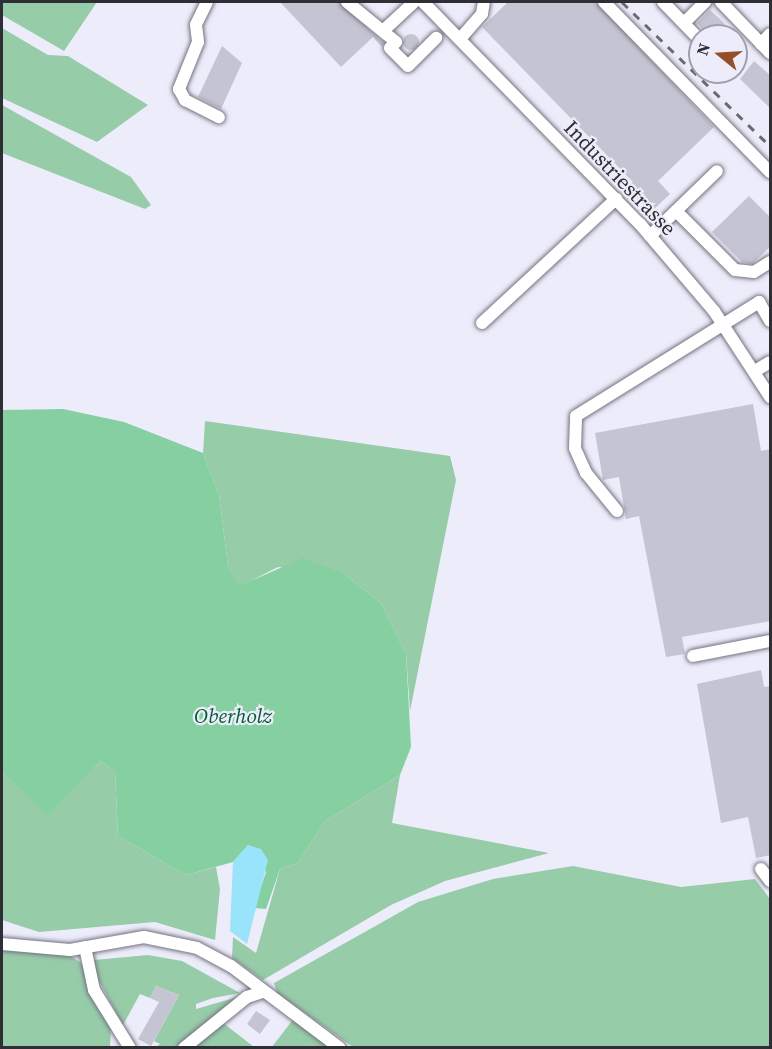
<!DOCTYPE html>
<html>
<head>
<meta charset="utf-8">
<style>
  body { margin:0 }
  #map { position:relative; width:772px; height:1049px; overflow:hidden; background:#edecfa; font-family:"Source Serif 4",serif }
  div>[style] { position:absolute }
  .green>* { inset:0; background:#97cca9 }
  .forest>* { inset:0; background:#85cfa0 }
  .water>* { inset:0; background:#99e3fb }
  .building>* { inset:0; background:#c5c4d2 }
  .round { border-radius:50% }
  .roads { filter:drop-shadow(0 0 2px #747380) drop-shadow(0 0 2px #747380) }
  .minor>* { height:12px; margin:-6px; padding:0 6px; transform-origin:6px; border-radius:6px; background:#fff }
  .rail>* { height:3px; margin-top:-1.5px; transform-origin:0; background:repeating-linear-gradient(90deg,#6a6972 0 8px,transparent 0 16px) }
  span { translate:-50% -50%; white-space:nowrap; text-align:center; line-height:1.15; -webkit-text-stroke:4.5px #edecfa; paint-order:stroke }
  .street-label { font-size:21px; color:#2f2e34 }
  .park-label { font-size:21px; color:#005e33; font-style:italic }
  .frame { position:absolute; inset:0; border:3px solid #2f2e34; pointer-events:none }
  .north { position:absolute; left:688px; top:24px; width:60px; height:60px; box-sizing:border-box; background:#edecfa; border:2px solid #a1a0ab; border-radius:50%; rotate:288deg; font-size:16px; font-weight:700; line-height:24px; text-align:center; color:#2f2e34 }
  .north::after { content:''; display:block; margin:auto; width:21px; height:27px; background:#954f28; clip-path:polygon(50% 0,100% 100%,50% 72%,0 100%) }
</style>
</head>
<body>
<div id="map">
  <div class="green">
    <div style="clip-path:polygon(2px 2px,97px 2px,64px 51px,2px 15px)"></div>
    <div style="clip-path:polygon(2px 28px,48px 55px,68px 56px,148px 105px,97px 142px,2px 98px)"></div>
    <div style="clip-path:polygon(2px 105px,131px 177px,151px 205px,145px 209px,2px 153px)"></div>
    <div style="clip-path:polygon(205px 421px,450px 456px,456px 480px,410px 711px,406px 654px,381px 603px,344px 574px,278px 567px,239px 587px,228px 566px,219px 495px,203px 453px)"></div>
    <div style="clip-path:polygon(101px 761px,115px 772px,118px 836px,186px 875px,216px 867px,220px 889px,215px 940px,155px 922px,39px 932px,2px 920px,2px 772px,48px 814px)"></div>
    <div style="clip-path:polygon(400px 775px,392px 823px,549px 853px,445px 881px,391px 905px,263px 980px,232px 958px,233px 937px,256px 953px,280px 869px,298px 863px,324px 822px)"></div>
    <div style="clip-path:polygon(573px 866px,681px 887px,755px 879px,770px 899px,770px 1047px,353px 1047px,277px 993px,274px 983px,418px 902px,493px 879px)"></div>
    <div style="clip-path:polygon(2px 949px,71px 956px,81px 963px,111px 1029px,110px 1047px,2px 1047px)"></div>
    <div style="clip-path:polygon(148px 955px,182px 961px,240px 993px,213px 998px,196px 1004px,196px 1009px,241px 996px,180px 1047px,156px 1047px,160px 1044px,154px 1041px,179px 995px,156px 986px,150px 998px,140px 994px,123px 1025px,94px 972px,94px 960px)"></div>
    <div style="clip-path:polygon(295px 1017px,333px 1048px,271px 1048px)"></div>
    <div style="clip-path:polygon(222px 1022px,254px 1047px,193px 1048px)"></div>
  </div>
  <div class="forest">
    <div style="clip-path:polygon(63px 409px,124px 422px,203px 453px,219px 495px,228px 566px,239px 586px,303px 558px,344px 574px,381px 603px,406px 654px,411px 747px,400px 775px,324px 822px,298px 863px,280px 869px,266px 909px,254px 908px,266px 872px,248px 845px,233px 862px,186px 875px,118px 836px,115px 772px,101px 761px,48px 815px,2px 772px,2px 410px)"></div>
  </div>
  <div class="water">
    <div style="clip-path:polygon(248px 845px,261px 849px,268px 860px,247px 944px,230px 931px,233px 862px)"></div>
  </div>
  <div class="building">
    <div style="clip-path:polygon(280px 2px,339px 2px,384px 43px,382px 47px,373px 37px,341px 67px)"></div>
    <div style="clip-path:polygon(508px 2px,596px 2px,714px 127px,658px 181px,670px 194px,651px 212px,627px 188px,633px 182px,482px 27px)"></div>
    <div style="clip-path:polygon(710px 10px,722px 21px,736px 36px,709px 36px,697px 23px)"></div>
    <div class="round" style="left:403px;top:34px;width:16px;height:16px"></div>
    <div style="clip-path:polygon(222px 46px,242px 63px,221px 109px,198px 97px)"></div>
    <div style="clip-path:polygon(754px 61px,771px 76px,771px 109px,740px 79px)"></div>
    <div style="clip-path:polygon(749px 196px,771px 218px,771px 246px,752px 264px,742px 262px,712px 232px)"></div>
    <div style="clip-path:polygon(753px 404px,761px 451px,771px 449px,771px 621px,682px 637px,685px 654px,666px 657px,639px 516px,626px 519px,619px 477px,603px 480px,595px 433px)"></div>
    <div style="clip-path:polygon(761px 670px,764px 687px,771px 686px,771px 855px,756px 858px,748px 817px,721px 823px,697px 684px)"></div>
    <div style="clip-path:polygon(156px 986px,179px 995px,151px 1046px,138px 1039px,159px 1002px,150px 998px)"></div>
    <div style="clip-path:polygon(256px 1011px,270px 1020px,260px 1034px,247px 1024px)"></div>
  </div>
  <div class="roads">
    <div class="minor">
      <div style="left:207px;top:2px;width:25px;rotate:116deg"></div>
      <div style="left:196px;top:25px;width:17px;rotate:83deg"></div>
      <div style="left:198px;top:42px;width:51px;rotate:112deg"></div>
      <div style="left:179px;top:89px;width:13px;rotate:61deg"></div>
      <div style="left:185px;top:100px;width:38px;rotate:27deg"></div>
      <div style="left:347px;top:2px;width:63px;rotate:39.2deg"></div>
      <div style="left:396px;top:42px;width:8px;rotate:135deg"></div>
      <div style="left:390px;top:48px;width:25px;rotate:45deg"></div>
      <div style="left:408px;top:66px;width:40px;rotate:-45deg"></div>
      <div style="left:423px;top:2px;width:310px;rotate:45.7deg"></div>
      <div style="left:640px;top:224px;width:114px;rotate:49.6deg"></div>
      <div style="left:714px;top:311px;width:103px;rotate:56.9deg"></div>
      <div style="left:604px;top:2px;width:238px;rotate:45.7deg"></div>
      <div style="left:663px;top:2px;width:53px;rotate:45.8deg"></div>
      <div style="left:721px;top:2px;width:71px;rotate:46.1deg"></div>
      <div style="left:684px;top:23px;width:30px;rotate:-45deg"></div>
      <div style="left:384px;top:30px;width:41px;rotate:-43deg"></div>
      <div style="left:460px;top:39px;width:33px;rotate:-49deg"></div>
      <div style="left:482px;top:14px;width:12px;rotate:-81deg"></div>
      <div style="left:761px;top:44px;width:13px;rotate:-48deg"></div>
      <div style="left:676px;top:211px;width:83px;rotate:45deg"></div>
      <div style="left:735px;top:270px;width:19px;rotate:6deg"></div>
      <div style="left:754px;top:272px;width:19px;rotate:-32deg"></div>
      <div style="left:650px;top:236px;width:93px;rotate:-44.1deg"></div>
      <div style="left:482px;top:323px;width:183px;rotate:-42.8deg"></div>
      <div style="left:755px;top:371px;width:17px;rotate:-31deg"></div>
      <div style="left:617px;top:511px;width:49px;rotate:-129.2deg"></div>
      <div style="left:586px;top:473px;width:27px;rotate:-114deg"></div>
      <div style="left:575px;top:448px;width:32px;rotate:-88deg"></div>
      <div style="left:576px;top:416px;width:216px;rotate:-31.9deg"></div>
      <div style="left:759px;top:302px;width:22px;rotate:60deg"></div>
      <div style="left:693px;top:656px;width:78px;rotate:-11deg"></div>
      <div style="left:761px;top:869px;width:15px;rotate:53deg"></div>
      <div style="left:2px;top:944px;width:68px;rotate:5deg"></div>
      <div style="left:70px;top:950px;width:75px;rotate:-10deg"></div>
      <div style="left:144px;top:937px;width:54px;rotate:11.7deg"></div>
      <div style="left:197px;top:948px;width:38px;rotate:28deg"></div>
      <div style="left:231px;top:966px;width:136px;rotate:37deg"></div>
      <div style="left:85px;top:947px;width:44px;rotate:78.2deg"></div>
      <div style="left:94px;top:990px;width:68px;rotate:58.2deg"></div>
      <div style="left:184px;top:1048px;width:81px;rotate:-39deg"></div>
      <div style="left:247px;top:997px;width:16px;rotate:-18deg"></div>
    </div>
  </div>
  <div class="rail">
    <div style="left:622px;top:2px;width:206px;rotate:44.2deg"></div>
  </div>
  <div class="street-label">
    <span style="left:620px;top:178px;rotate:46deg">Industriestrasse</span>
  </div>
  <div class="park-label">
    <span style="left:233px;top:716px">Oberholz</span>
  </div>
  <div class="frame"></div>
  <div class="north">N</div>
</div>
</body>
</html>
